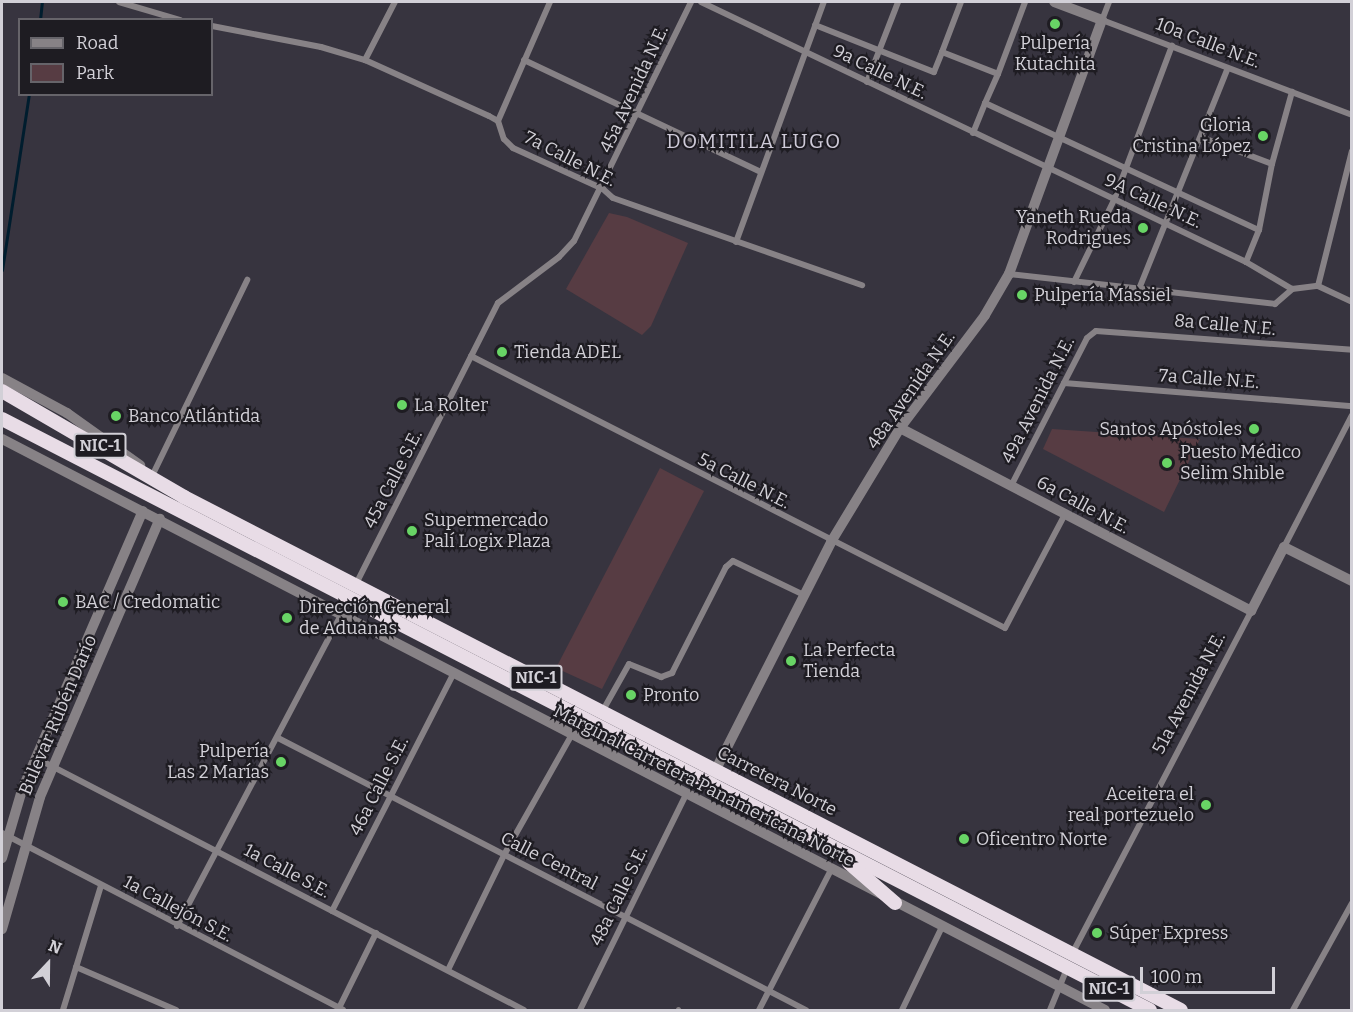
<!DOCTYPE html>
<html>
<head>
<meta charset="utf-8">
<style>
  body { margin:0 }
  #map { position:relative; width:1353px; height:1012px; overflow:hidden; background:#37343f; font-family:Bitter,serif }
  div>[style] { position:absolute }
  .green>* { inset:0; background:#573c43 }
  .stream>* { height:3px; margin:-1.5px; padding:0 1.5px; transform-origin:1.5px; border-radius:1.5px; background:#001d2e }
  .pedestrian>* { height:5px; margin:-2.5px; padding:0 2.5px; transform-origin:2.5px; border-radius:2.5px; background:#878286 }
  .minor>* { height:6px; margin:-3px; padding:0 3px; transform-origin:3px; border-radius:3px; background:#878286 }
  .tertiary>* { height:10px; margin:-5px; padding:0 5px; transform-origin:5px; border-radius:5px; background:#878286 }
  .trunk>* { height:14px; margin:-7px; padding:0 7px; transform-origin:7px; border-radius:7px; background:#e8dce6 }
  .dots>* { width:16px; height:16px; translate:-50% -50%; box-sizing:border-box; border:3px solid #1e1c22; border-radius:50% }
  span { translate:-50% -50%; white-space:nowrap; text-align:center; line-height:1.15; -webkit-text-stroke:4.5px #1e1c22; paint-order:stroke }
  .shield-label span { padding:2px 4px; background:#1e1c22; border:2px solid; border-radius:4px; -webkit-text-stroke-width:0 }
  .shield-label { font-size:16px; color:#d2d0d7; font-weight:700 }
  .street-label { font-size:18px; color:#d2d0d7 }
  .poi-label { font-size:18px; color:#d2d0d7 }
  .right { translate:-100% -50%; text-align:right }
  .left { translate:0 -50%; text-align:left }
  .neighbourhood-label { font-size:20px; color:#cfcbd9; letter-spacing:1.5px }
  .frame { position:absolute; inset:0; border:3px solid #d2d0d7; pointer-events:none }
  .legend { position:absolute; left:18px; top:18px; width:195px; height:78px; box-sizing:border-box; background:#1e1c22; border:2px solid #66646a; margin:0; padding:8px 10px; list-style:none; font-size:18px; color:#d2d0d7 }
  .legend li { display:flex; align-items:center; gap:12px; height:30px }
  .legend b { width:30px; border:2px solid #66646a }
  .north { position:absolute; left:18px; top:934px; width:60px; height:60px; -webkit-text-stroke:4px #1e1c22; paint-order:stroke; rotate:22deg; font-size:16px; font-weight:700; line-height:24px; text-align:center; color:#d2d0d7 }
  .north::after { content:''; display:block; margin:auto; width:21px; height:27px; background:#d2d0d7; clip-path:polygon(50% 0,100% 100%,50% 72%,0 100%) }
  .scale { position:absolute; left:1140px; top:967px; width:135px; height:27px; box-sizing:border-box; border:3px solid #d2d0d7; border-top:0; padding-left:8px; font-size:18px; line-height:21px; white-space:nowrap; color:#d2d0d7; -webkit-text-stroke:4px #1e1c22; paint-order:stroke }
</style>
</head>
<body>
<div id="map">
  <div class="green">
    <div style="clip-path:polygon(609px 213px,627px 217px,688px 243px,651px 326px,642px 335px,566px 289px)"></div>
    <div style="clip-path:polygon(1052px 429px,1200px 439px,1164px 512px,1043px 449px)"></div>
    <div style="clip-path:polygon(660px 468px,704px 491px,602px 689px,556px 668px)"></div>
  </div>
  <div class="stream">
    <div style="left:40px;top:20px;width:18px;rotate:-84deg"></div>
    <div style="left:2px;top:270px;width:178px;rotate:-81.3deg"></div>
  </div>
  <div class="pedestrian">
    <div style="left:678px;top:1010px;width:1px;rotate:-90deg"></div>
  </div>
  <div class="minor">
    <div style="left:119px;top:2px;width:64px;rotate:16.4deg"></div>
    <div style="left:701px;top:2px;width:604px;rotate:25.5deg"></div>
    <div style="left:1246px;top:262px;width:53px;rotate:30.4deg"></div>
    <div style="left:1292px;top:289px;width:26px;rotate:-7deg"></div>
    <div style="left:1318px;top:286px;width:38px;rotate:25deg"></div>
    <div style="left:1109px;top:2px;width:19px;rotate:111deg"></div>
    <div style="left:1102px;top:20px;width:267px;rotate:20.8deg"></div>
    <div style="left:815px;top:25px;width:128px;rotate:21.6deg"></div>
    <div style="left:934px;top:72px;width:22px;rotate:-68deg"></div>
    <div style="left:942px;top:52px;width:60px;rotate:21.4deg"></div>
    <div style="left:998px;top:74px;width:32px;rotate:114deg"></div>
    <div style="left:985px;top:103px;width:302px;rotate:24.9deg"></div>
    <div style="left:212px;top:26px;width:111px;rotate:10.9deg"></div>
    <div style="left:321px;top:47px;width:46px;rotate:16.5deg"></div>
    <div style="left:365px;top:60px;width:136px;rotate:24.3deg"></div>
    <div style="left:489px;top:116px;width:10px;rotate:29deg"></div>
    <div style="left:498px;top:121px;width:19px;rotate:72deg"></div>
    <div style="left:504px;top:139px;width:13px;rotate:45deg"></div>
    <div style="left:513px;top:148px;width:99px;rotate:24.5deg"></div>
    <div style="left:603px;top:189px;width:13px;rotate:42deg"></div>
    <div style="left:613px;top:198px;width:264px;rotate:19.3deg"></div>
    <div style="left:942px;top:52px;width:53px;rotate:-69.2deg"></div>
    <div style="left:365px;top:60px;width:65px;rotate:-62.7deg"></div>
    <div style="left:524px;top:60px;width:262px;rotate:25.3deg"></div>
    <div style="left:998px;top:74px;width:77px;rotate:-69.4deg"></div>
    <div style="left:867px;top:82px;width:86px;rotate:-68.8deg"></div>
    <div style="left:498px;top:121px;width:130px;rotate:-66.4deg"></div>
    <div style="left:973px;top:133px;width:32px;rotate:-68deg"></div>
    <div style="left:1201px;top:137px;width:76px;rotate:20.8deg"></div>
    <div style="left:736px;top:242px;width:256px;rotate:-69.9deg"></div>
    <div style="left:1246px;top:262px;width:35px;rotate:-68deg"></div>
    <div style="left:1259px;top:230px;width:67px;rotate:-78.9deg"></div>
    <div style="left:1272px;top:164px;width:75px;rotate:-74.5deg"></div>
    <div style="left:1009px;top:274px;width:268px;rotate:6.4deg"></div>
    <div style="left:1275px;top:304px;width:23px;rotate:-41deg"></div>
    <div style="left:1074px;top:282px;width:91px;rotate:-64deg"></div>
    <div style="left:1114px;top:200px;width:165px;rotate:-69.4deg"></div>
    <div style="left:1318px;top:286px;width:139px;rotate:-75.9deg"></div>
    <div style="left:1139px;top:289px;width:238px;rotate:-68.1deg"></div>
    <div style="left:471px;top:356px;width:599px;rotate:26.99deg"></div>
    <div style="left:1005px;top:628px;width:129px;rotate:-62.2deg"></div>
    <div style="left:1064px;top:383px;width:289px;rotate:4.6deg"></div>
    <div style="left:153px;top:474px;width:216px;rotate:-64.1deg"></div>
    <div style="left:1011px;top:486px;width:166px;rotate:-62.8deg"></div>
    <div style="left:1087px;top:338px;width:11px;rotate:-38deg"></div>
    <div style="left:1096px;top:331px;width:257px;rotate:4.2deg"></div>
    <div style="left:1284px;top:547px;width:148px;rotate:-62.7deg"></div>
    <div style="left:356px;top:584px;width:315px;rotate:-63.2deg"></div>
    <div style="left:498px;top:303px;width:76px;rotate:-37deg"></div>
    <div style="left:559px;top:257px;width:22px;rotate:-47deg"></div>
    <div style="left:574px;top:241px;width:266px;rotate:-63.9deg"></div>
    <div style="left:602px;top:712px;width:55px;rotate:-60.6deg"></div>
    <div style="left:629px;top:664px;width:35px;rotate:22deg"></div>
    <div style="left:661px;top:677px;width:12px;rotate:-20deg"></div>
    <div style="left:672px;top:673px;width:119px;rotate:-63deg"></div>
    <div style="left:726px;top:567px;width:9px;rotate:-41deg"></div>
    <div style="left:733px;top:561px;width:79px;rotate:25.6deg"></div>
    <div style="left:278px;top:738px;width:594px;rotate:27.26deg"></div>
    <div style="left:36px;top:758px;width:549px;rotate:27.31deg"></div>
    <div style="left:2px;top:833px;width:384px;rotate:27.4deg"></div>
    <div style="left:332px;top:911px;width:265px;rotate:-62.9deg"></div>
    <div style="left:177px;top:926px;width:371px;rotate:-62.2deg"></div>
    <div style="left:1072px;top:954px;width:387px;rotate:-62.4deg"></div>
    <div style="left:76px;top:967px;width:109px;rotate:23.3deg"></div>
    <div style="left:448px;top:970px;width:128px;rotate:-64deg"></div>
    <div style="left:504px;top:855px;width:137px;rotate:-60.6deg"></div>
    <div style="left:63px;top:1010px;width:130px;rotate:-73deg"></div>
    <div style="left:338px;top:1010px;width:86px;rotate:-63.7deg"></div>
    <div style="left:580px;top:1010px;width:240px;rotate:-63.8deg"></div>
    <div style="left:759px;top:1010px;width:157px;rotate:-62.8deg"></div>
    <div style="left:902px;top:1010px;width:92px;rotate:-64.3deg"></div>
    <div style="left:1050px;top:1010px;width:48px;rotate:-67.8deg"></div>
    <div style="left:1293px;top:1010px;width:122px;rotate:-61.1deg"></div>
  </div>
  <div class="tertiary">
    <div style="left:2px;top:378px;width:74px;rotate:28.3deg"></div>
    <div style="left:67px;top:413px;width:90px;rotate:35.5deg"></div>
    <div style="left:900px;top:428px;width:396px;rotate:27.5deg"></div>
    <div style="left:1251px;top:611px;width:72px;rotate:-62.7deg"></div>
    <div style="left:1284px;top:547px;width:76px;rotate:26.6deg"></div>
    <div style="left:2px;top:439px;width:1242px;rotate:27.37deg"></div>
    <div style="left:712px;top:777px;width:263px;rotate:-63.1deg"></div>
    <div style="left:831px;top:542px;width:133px;rotate:-58.8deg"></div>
    <div style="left:900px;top:428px;width:141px;rotate:-53deg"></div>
    <div style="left:985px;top:315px;width:48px;rotate:-59.7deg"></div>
    <div style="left:1009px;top:274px;width:270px;rotate:-69.9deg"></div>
    <div style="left:1102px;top:20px;width:51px;rotate:-159.4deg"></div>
    <div style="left:2px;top:858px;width:71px;rotate:-73.6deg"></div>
    <div style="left:22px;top:790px;width:304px;rotate:-66.6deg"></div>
    <div style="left:2px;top:929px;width:137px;rotate:-73.9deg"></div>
    <div style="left:40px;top:797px;width:303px;rotate:-66.7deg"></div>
  </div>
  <div class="trunk">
    <div style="left:2px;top:391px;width:211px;rotate:30.2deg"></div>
    <div style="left:184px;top:497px;width:1121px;rotate:27.23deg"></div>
    <div style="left:2px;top:419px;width:1291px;rotate:27.24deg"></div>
    <div style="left:849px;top:863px;width:61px;rotate:41deg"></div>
  </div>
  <div class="dots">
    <div style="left:1055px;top:24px;background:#68d465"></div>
    <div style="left:1263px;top:136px;background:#68d465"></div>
    <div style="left:1143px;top:228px;background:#68d465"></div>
    <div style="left:1022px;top:295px;background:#68d465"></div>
    <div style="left:502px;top:352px;background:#68d465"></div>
    <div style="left:402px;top:405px;background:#68d465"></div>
    <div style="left:116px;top:416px;background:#68d465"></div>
    <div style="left:1254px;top:429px;background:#68d465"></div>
    <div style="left:1167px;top:463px;background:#68d465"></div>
    <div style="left:412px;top:531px;background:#68d465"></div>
    <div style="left:63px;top:602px;background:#68d465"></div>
    <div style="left:287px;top:618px;background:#68d465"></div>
    <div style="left:791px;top:661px;background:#68d465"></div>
    <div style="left:631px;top:695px;background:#68d465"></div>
    <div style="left:281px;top:762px;background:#68d465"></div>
    <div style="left:1206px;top:805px;background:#68d465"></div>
    <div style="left:964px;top:839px;background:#68d465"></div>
    <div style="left:1097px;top:933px;background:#68d465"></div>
  </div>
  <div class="shield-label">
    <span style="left:100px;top:446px">NIC-1</span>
    <span style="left:536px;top:678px">NIC-1</span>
    <span style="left:1109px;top:989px">NIC-1</span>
  </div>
  <div class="street-label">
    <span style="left:1208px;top:43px;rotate:21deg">10a Calle N.E.</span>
    <span style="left:880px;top:72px;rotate:26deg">9a Calle N.E.</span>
    <span style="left:634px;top:89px;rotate:-65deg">45a Avenida N.E.</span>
    <span style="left:570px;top:159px;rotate:27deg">7a Calle N.E.</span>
    <span style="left:1153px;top:201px;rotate:25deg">9A Calle N.E.</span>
    <span style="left:1225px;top:325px;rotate:5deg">8a Calle N.E.</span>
    <span style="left:1209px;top:379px;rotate:4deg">7a Calle N.E.</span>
    <span style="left:911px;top:390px;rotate:-55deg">48a Avenida N.E.</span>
    <span style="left:1038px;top:400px;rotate:-63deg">49a Avenida N.E.</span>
    <span style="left:393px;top:479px;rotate:-63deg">45a Calle S.E.</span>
    <span style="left:744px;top:481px;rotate:27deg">5a Calle N.E.</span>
    <span style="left:1083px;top:505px;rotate:28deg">6a Calle N.E.</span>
    <span style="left:1189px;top:693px;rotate:-62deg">51a Avenida N.E.</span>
    <span style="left:58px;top:715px;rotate:-67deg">Bulevar Rubén Darío</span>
    <span style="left:777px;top:781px;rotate:27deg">Carretera Norte</span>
    <span style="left:379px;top:786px;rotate:-63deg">46a Calle S.E.</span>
    <span style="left:704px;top:786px;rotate:27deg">Marginal Carretera Panamericana Norte</span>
    <span style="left:549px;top:861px;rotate:27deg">Calle Central</span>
    <span style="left:287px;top:871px;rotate:28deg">1a Calle S.E.</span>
    <span style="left:619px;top:896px;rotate:-64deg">48a Calle S.E.</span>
    <span style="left:178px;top:909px;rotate:28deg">1a Callejón S.E.</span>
  </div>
  <div class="poi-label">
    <span style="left:1055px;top:54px">Pulpería<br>Kutachita</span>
    <span class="right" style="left:1251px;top:136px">Gloria<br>Cristina López</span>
    <span class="right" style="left:1131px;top:228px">Yaneth Rueda<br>Rodrigues</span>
    <span class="left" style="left:1034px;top:295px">Pulpería Massiel</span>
    <span class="left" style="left:514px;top:352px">Tienda ADEL</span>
    <span class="left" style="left:414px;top:405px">La Rolter</span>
    <span class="left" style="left:128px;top:416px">Banco Atlántida</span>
    <span class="right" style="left:1242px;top:429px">Santos Apóstoles</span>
    <span class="left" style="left:1180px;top:463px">Puesto Médico<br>Selim Shible</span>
    <span class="left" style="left:424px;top:531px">Supermercado<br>Palí Logix Plaza</span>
    <span class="left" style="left:75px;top:602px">BAC / Credomatic</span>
    <span class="left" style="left:299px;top:618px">Dirección General<br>de Aduanas</span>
    <span class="left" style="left:803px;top:661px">La Perfecta<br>Tienda</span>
    <span class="left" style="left:643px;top:695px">Pronto</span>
    <span class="right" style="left:269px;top:762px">Pulpería<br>Las 2 Marías</span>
    <span class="right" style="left:1194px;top:805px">Aceitera el<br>real portezuelo</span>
    <span class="left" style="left:976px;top:839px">Oficentro Norte</span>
    <span class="left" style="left:1109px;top:933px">Súper Express</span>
  </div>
  <div class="neighbourhood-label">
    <span style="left:754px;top:141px">DOMITILA LUGO</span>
  </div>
  <div class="frame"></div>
  <ul class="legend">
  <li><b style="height:8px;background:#878286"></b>Road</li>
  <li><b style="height:16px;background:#573c43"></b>Park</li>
  </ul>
  <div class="north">N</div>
  <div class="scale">100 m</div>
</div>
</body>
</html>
